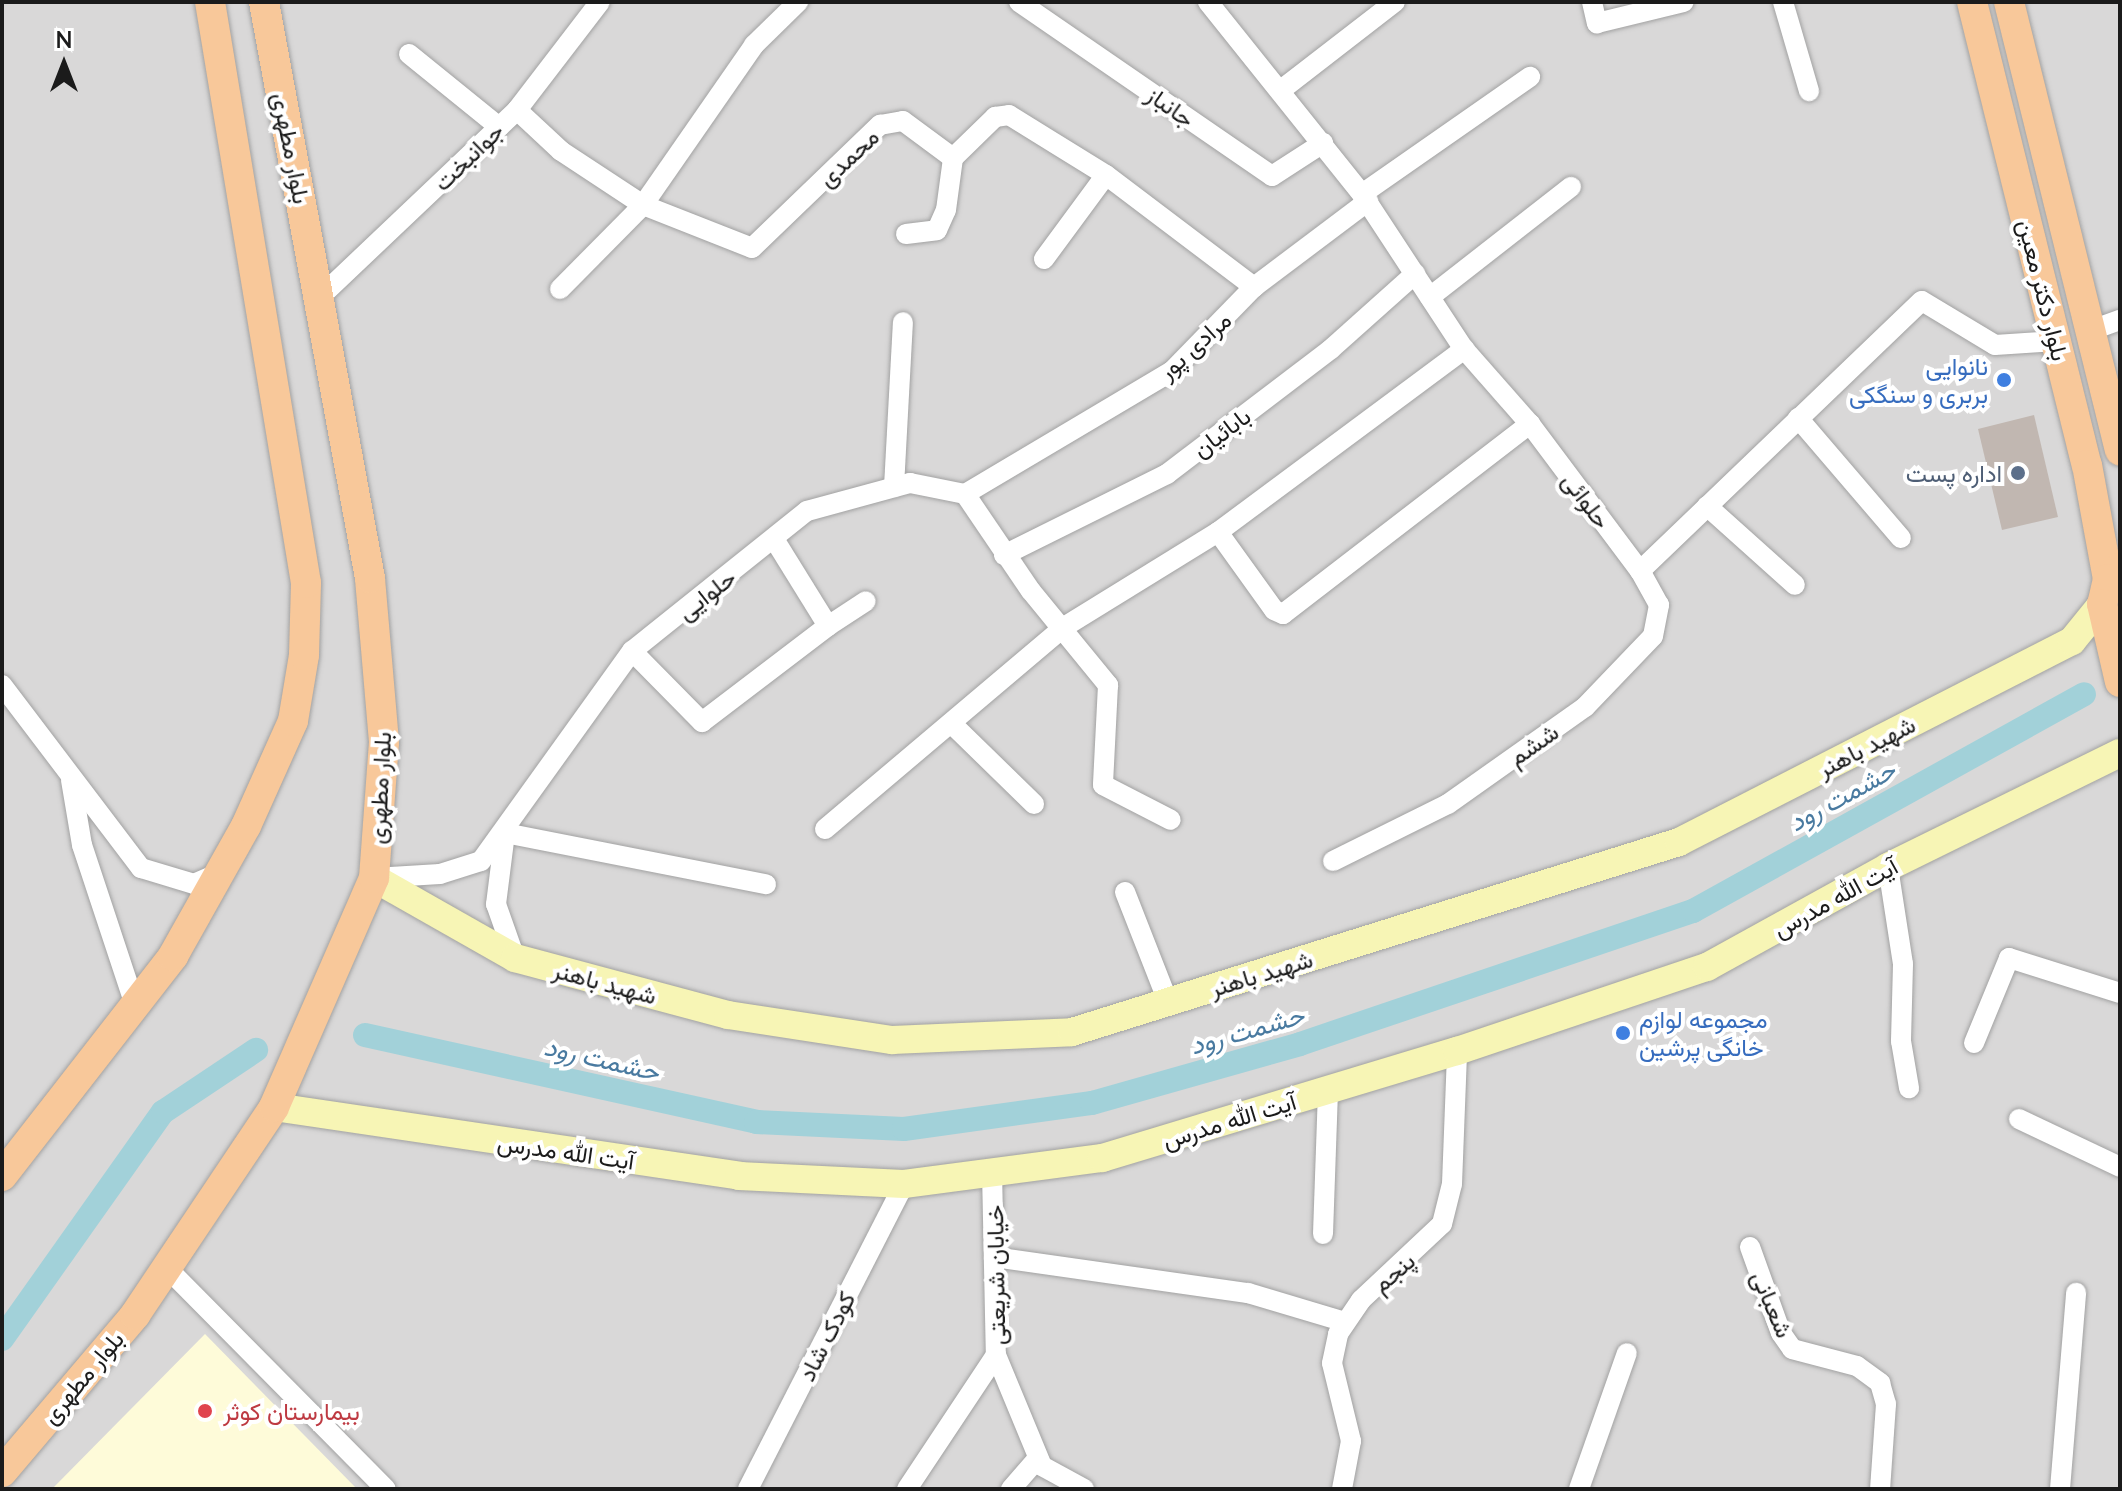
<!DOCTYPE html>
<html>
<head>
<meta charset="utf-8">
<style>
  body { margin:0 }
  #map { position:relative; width:2122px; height:1491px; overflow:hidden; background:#ede8e1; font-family:Lato,Vazirmatn,sans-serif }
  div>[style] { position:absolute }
  .residential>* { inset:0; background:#d9d8d8 }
  .education>* { inset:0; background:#fefbd9 }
  .canal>* { height:24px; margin:-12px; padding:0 12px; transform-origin:12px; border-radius:12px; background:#a2d1d9 }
  .building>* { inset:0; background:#c1b7b1 }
  .roads { filter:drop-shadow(0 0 2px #a2a2a2) drop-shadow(0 0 2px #a2a2a2) }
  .street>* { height:20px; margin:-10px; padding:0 10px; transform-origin:10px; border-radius:10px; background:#fff }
  .secondary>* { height:28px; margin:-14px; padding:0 14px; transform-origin:14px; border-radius:14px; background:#f7f5b5 }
  .primary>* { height:30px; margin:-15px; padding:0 15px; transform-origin:15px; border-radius:15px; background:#f8c89a }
  .dots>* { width:22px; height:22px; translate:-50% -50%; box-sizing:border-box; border:4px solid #fff; border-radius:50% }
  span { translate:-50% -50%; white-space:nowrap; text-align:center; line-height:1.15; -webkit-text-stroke:8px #fff; paint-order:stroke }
  .street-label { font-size:24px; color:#1b1b1b }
  .shop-label { font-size:24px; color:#366cbe }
  .right { translate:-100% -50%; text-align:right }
  .left { translate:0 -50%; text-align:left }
  .service-label { font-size:24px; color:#4e5e75 }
  .health-label { font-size:24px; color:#be3a42 }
  .water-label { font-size:26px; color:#497aa0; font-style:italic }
  .frame { position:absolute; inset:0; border:4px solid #1b1b1b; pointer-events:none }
  .north { position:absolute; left:24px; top:24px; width:80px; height:80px; -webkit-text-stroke:6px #fff; paint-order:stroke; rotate:0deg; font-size:22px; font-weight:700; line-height:32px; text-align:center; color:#1b1b1b }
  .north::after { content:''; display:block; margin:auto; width:28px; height:36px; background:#1b1b1b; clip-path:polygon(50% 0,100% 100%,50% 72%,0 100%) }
</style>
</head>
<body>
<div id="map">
  <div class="residential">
    <div style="clip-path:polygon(2px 2px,2120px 2px,2120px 1489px,2px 1489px)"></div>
  </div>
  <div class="education">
    <div style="clip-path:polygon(205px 1334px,357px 1489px,52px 1489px)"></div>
  </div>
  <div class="canal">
    <div style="left:365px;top:1035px;width:401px;rotate:12.5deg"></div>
    <div style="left:756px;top:1122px;width:148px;rotate:2.7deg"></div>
    <div style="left:904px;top:1129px;width:190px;rotate:-7.9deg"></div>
    <div style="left:1092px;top:1103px;width:216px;rotate:-15.8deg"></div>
    <div style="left:1300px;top:1044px;width:415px;rotate:-18.7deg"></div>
    <div style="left:1693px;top:911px;width:447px;rotate:-29deg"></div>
    <div style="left:2px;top:1339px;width:278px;rotate:-54.7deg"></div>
    <div style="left:163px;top:1112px;width:112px;rotate:-33.7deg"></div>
  </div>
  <div class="building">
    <div style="clip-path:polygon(2034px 415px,2058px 517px,2002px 530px,1978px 429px)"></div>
  </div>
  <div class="roads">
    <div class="street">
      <div style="left:1019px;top:2px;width:307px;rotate:34.5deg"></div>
      <div style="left:1272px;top:176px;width:61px;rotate:-32.9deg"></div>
      <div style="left:1208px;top:2px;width:246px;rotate:51.3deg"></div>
      <div style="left:1362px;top:194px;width:186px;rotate:56.7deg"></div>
      <div style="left:1464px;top:349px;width:100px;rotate:48.7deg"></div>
      <div style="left:1530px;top:424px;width:184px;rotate:53.2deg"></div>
      <div style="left:1640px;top:571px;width:390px;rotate:-43.8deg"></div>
      <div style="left:1922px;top:301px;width:85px;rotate:31.1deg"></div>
      <div style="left:1995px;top:345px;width:61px;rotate:-3.8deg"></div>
      <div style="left:1592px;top:2px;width:22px;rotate:77deg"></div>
      <div style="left:1597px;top:23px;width:89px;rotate:-13.6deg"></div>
      <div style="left:1783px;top:2px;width:93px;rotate:73.7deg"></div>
      <div style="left:409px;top:54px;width:116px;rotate:39deg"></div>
      <div style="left:1281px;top:90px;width:144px;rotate:-37.7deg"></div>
      <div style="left:517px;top:110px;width:60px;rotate:43deg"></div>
      <div style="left:561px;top:151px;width:98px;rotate:33.4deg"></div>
      <div style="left:643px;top:205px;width:117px;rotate:21.5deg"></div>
      <div style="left:752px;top:248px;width:178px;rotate:-43.9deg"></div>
      <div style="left:880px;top:125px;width:23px;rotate:-10deg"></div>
      <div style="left:903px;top:121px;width:62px;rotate:36.5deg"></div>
      <div style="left:953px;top:158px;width:59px;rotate:-44.3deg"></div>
      <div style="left:995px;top:117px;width:14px;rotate:-8deg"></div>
      <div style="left:1009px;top:115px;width:114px;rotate:31.7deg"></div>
      <div style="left:1106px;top:175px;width:186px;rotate:37.1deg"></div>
      <div style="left:1362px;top:194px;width:205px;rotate:-34.9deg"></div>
      <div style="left:906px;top:234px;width:31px;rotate:-7deg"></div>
      <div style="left:937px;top:230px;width:22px;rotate:-66deg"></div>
      <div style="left:946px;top:210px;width:52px;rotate:-82.3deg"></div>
      <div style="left:1044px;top:259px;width:104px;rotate:-53.6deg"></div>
      <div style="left:560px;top:289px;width:118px;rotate:-45.3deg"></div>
      <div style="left:643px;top:205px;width:195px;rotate:-55.2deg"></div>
      <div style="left:754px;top:45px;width:62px;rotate:-44.3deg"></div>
      <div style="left:320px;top:297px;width:272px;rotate:-43.5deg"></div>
      <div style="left:517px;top:110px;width:136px;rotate:-52.5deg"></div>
      <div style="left:1430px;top:297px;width:179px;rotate:-38deg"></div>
      <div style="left:2092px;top:330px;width:30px;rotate:-20deg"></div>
      <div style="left:1798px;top:418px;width:158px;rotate:49.4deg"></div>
      <div style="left:894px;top:487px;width:165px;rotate:-86.9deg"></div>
      <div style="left:965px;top:494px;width:241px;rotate:-30.7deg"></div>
      <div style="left:1172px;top:371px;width:117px;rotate:-45.7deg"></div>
      <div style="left:1254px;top:287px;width:143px;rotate:-37deg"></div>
      <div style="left:1707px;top:506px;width:118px;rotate:41.9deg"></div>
      <div style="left:1218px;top:532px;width:96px;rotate:54.3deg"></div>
      <div style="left:1274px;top:610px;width:10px;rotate:24deg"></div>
      <div style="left:1283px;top:614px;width:312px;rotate:-37.6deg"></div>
      <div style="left:1004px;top:555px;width:182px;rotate:-26.4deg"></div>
      <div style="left:1167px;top:474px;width:206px;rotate:-37.3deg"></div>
      <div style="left:1331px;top:349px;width:113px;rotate:-41.8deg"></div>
      <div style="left:828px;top:626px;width:45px;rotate:-33.3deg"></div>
      <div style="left:632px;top:651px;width:100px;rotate:45.4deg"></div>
      <div style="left:702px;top:722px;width:158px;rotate:-37.3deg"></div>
      <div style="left:828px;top:626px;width:102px;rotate:-121.8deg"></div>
      <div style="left:2px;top:685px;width:230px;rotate:52.8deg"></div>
      <div style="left:141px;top:868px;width:55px;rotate:16.8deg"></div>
      <div style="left:194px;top:884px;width:27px;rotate:-24deg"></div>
      <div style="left:951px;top:723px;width:116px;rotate:44.3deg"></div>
      <div style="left:71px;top:780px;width:66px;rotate:80.4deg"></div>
      <div style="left:82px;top:845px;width:169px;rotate:71.7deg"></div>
      <div style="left:825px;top:829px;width:313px;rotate:-40.2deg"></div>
      <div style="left:1064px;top:627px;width:181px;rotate:-31.7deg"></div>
      <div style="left:1218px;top:532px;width:307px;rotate:-36.6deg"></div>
      <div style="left:505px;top:833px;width:266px;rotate:11.1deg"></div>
      <div style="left:505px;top:833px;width:72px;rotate:97.2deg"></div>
      <div style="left:496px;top:904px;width:57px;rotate:70.6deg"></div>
      <div style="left:1333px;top:861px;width:128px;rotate:-26.4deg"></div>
      <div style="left:1448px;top:804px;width:168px;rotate:-35.3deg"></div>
      <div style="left:1585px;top:707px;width:98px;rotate:-46.2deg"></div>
      <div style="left:1653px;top:636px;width:32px;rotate:-79deg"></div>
      <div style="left:1659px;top:605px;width:39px;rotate:-119deg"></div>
      <div style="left:1888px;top:867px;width:98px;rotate:81.2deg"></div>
      <div style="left:1903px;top:964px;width:77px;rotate:91.5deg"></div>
      <div style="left:1901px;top:1041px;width:48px;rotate:80.3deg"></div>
      <div style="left:374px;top:878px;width:66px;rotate:-3.5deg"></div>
      <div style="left:440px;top:874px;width:43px;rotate:-17.6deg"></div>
      <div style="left:481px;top:861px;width:259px;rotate:-54.3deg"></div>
      <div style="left:632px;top:651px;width:224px;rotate:-38.7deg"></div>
      <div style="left:807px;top:511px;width:107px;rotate:-15.2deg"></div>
      <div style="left:910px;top:483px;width:56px;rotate:11.3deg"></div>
      <div style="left:965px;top:494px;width:117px;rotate:55.8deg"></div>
      <div style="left:1031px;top:591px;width:122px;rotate:50.7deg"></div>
      <div style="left:1108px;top:685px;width:100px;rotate:92.9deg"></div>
      <div style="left:1103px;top:785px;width:76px;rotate:27.2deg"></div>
      <div style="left:1125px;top:892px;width:118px;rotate:68.6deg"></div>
      <div style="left:1974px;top:1043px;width:92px;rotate:-67.6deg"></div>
      <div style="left:2009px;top:958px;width:116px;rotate:17.5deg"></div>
      <div style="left:2019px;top:1119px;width:112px;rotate:25.4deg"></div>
      <div style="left:992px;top:1171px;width:184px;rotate:88.8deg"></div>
      <div style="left:996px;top:1355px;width:120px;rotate:67.5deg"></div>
      <div style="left:1042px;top:1466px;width:48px;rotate:28.7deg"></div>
      <div style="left:1323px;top:1234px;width:144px;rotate:-88deg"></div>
      <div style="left:1750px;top:1247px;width:91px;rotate:70.2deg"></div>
      <div style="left:1781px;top:1333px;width:19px;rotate:55deg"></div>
      <div style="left:1792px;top:1349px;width:67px;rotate:14.7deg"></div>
      <div style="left:1857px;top:1366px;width:29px;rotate:36deg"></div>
      <div style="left:1880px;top:1383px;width:22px;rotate:74deg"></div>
      <div style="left:1886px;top:1404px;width:85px;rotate:94deg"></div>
      <div style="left:994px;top:1257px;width:257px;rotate:8.1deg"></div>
      <div style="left:1248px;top:1293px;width:101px;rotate:16.6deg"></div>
      <div style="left:167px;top:1268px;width:311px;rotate:45.3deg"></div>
      <div style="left:748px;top:1489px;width:343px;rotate:-62.9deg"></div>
      <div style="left:907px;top:1489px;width:161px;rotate:-56.4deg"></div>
      <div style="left:1011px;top:1489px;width:41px;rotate:-48.9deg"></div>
      <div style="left:1342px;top:1489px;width:49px;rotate:-79.4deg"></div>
      <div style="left:1351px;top:1441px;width:80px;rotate:-103.7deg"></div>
      <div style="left:1332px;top:1363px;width:30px;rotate:-78deg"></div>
      <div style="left:1338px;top:1334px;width:41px;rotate:-55.9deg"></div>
      <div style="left:1361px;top:1300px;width:111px;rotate:-43.2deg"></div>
      <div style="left:1442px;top:1224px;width:41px;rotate:-76deg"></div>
      <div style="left:1452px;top:1184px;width:133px;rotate:-87.8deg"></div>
      <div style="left:1579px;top:1489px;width:144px;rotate:-70.6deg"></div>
      <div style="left:2060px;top:1489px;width:197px;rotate:-85.3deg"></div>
    </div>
    <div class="secondary">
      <div style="left:374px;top:878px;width:162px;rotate:29.6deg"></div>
      <div style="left:515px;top:958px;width:220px;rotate:15deg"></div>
      <div style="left:728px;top:1015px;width:166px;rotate:8.7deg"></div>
      <div style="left:892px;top:1040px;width:180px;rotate:-2.5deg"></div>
      <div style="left:1072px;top:1032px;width:636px;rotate:-17.38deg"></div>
      <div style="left:1679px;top:842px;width:441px;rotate:-27.1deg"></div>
      <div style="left:2072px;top:641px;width:48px;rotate:-51deg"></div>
      <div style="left:274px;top:1107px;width:470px;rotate:8.4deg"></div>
      <div style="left:739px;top:1176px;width:165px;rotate:2.8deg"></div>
      <div style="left:904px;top:1184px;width:200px;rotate:-7.5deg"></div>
      <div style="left:1102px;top:1158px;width:371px;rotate:-16.8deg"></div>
      <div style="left:1457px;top:1051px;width:264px;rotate:-18.6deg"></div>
      <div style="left:1707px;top:967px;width:207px;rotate:-28.9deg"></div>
      <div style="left:1888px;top:867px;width:258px;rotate:-26.2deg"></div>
    </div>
    <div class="primary">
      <div style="left:1972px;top:2px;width:477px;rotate:76.1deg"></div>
      <div style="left:2087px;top:465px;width:116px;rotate:79.6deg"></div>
      <div style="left:2009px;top:2px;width:462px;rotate:76.1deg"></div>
      <div style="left:2120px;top:568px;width:16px;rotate:137deg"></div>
      <div style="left:2108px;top:579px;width:26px;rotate:103deg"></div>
      <div style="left:2102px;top:604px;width:80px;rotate:77deg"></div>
      <div style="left:2px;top:1176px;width:279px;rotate:-52.1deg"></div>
      <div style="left:173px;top:956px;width:149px;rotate:-60.7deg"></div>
      <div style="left:246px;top:826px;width:115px;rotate:-65.9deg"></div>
      <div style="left:293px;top:721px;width:67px;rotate:-80.5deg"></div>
      <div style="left:304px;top:655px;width:72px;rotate:-88.4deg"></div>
      <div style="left:306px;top:583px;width:589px;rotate:-99.38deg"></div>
      <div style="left:2px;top:1472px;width:206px;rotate:-49.7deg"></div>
      <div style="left:135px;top:1315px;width:250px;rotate:-56.2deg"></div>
      <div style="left:274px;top:1107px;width:250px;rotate:-66.4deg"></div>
      <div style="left:374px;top:878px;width:136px;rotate:-85.8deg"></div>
      <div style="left:384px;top:742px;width:165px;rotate:-94.9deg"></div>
      <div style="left:370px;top:578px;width:586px;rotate:-100.43deg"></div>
    </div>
  </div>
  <div class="dots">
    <div style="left:2004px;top:380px;background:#3f7fe0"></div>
    <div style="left:2018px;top:473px;background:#5c6f8a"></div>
    <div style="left:1623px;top:1033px;background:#3f7fe0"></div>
    <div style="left:205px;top:1411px;background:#e0444e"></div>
  </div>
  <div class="street-label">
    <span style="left:1171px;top:106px;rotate:35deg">جانباز</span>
    <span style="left:292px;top:148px;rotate:79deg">بلوار مطهری</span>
    <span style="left:468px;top:156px;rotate:-44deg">جوانبخت</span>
    <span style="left:848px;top:157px;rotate:-43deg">محمدی</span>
    <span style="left:2044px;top:290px;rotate:76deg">بلوار دکتر معین</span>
    <span style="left:1194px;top:345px;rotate:-42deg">مرادی پور</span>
    <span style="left:1221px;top:432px;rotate:-37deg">بابائیان</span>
    <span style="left:1587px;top:500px;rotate:53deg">حلوائی</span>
    <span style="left:706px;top:594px;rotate:-38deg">حلوایی</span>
    <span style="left:1533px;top:744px;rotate:-35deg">ششم</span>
    <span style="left:1866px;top:746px;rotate:-27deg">شهید باهنر</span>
    <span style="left:379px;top:788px;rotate:-87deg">بلوار مطهری</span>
    <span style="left:1835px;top:897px;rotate:-29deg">آیت الله مدرس</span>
    <span style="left:1261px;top:973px;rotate:-17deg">شهید باهنر</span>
    <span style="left:605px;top:982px;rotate:15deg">شهید باهنر</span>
    <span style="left:1229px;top:1120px;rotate:-17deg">آیت الله مدرس</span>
    <span style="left:566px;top:1151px;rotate:8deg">آیت الله مدرس</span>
    <span style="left:1393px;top:1272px;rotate:-41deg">پنجم</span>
    <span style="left:995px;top:1275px;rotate:-91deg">خیابان شریعتی</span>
    <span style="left:1773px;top:1304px;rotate:67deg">شعبانی</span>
    <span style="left:826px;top:1336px;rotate:-63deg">کودک شاد</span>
    <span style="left:82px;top:1377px;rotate:-50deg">بلوار مطهری</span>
  </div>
  <div class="shop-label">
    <span class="right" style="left:1988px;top:380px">نانوایی<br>بربری و سنگکی</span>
    <span class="left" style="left:1639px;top:1033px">مجموعه لوازم<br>خانگی پرشین</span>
  </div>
  <div class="service-label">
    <span class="right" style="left:2002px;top:473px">اداره پست</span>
  </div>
  <div class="health-label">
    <span class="left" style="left:223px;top:1411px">بیمارستان کوثر</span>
  </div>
  <div class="water-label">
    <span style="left:1842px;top:796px;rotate:-29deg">حشمت رود</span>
    <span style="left:1247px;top:1030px;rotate:-16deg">حشمت رود</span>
    <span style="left:602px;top:1059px;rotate:13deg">حشمت رود</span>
  </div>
  <div class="frame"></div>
  <div class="north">N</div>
</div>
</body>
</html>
